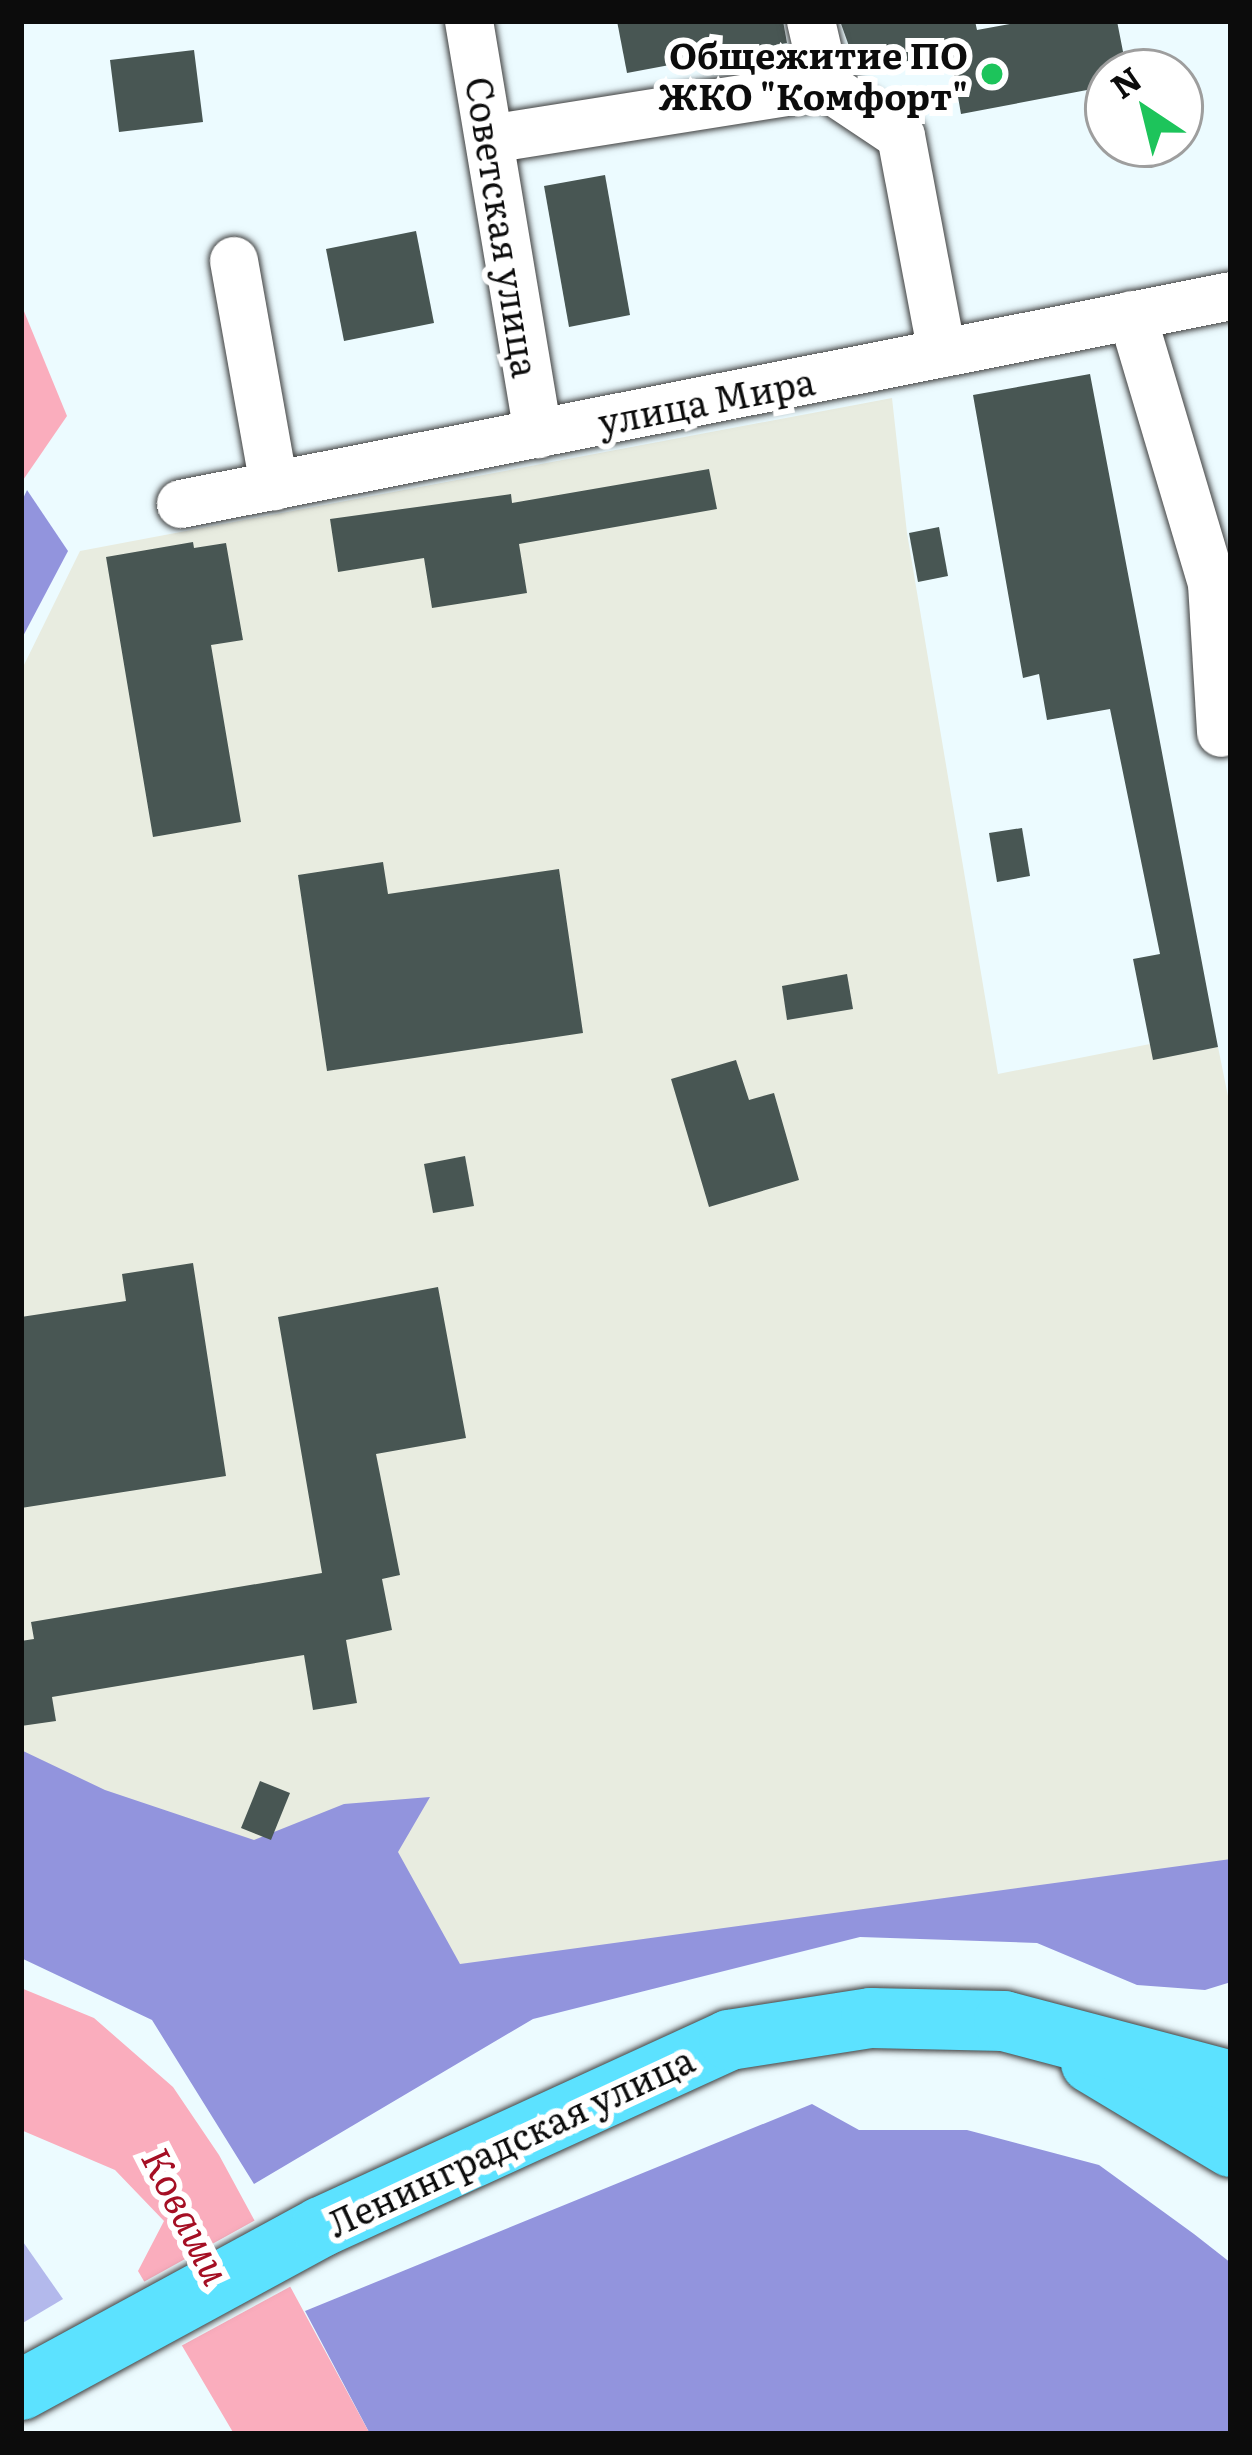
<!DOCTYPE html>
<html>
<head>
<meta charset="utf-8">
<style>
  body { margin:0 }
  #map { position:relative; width:1252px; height:2455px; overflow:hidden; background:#ecfbff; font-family:Literata,serif }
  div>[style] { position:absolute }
  .industrial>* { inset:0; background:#e8ece0 }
  .green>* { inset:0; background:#b3b9ec }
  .forest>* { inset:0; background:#9294dd }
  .water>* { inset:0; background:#faadbd }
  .pier>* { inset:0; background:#ecfbff }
  .building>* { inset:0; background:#485653 }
  .roads { filter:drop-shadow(0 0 3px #3f3f3f) drop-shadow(0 0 3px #3f3f3f) }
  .minor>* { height:48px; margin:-24px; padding:0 24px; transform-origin:24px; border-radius:24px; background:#fff }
  .major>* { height:60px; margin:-30px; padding:0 30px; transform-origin:30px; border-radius:30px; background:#5ce2ff }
  .dots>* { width:33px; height:33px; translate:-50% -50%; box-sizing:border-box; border:6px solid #fff; border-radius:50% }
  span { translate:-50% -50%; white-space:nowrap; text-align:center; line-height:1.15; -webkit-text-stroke:12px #fff; paint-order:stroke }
  .poi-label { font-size:36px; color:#0c0c0c; font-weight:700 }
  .right { translate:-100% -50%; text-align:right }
  .street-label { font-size:36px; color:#0c0c0c }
  .water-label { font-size:39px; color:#a50f24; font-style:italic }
  .frame { position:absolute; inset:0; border:24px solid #0c0c0c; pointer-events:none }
  .north { position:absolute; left:1084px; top:48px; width:120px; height:120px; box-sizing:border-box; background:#fff; border:3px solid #9e9e9e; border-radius:50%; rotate:325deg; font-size:33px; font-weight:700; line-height:48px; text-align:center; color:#0c0c0c }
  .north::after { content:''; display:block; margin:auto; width:42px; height:54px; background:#1dc45b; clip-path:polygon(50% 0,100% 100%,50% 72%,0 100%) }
</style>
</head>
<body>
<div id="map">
  <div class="industrial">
    <div style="clip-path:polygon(892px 398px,907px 533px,998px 1074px,1150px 1044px,1154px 1059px,1218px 1047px,1231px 1111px,1231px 1868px,414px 2011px,21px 1771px,21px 671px,80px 551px)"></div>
  </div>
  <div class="green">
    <div style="clip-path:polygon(21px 2239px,63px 2299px,21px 2324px)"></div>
  </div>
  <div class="forest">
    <div style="clip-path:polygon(27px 490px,68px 551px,21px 640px,21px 503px)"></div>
    <div style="clip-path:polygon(21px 1750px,105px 1790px,254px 1840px,344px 1804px,430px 1797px,398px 1852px,460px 1964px,1231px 1859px,1231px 1982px,1205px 1990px,1137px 1985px,1037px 1943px,860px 1937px,533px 2019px,254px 2184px,152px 2020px,21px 1958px)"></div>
    <div style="clip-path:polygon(812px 2104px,859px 2130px,967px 2130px,1099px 2165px,1194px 2234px,1231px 2263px,1231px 2434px,370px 2434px,305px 2311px)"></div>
  </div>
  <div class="water">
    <div style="clip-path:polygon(21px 304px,67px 416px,21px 483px)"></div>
    <div style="clip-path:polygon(21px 1988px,94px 2018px,173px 2087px,219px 2155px,370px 2434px,234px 2434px,138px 2271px,164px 2221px,115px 2170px,21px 2130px)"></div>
  </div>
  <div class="pier">
    <div style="clip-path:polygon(261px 2217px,297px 2283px,181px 2346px,140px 2284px)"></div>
  </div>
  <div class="building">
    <div style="clip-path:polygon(617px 21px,783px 21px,787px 43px,627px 73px)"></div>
    <div style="clip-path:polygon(840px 21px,975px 21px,977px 30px,1027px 21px,1117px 21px,1127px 72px,1108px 72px,1108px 86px,961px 114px,951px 57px,859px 74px)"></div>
    <div style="clip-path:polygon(194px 50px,203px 122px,119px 132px,110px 60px)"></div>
    <div style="clip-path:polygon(605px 175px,630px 315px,569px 327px,544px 186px)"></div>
    <div style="clip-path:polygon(416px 231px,434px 323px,344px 341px,326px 249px)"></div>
    <div style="clip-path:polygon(1090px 374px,1218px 1047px,1153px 1060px,1133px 959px,1160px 954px,1110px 709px,1047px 720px,1039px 674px,1023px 678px,973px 395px)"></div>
    <div style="clip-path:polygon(709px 469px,717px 509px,519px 544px,527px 593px,432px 608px,424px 558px,338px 572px,330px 519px,511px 494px,512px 503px)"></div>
    <div style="clip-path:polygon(939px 527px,948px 576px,918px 582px,909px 533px)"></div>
    <div style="clip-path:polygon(193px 542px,194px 548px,226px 543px,243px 640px,211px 645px,241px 822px,153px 837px,106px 557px)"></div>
    <div style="clip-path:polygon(1022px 828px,1030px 876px,997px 882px,989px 833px)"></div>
    <div style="clip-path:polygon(383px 862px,388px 894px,559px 869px,583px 1033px,327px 1071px,298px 875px)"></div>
    <div style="clip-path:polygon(847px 974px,853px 1009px,787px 1020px,782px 986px)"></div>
    <div style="clip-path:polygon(736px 1060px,749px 1100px,774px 1093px,799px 1180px,709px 1207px,671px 1079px)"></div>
    <div style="clip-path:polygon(465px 1156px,474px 1206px,433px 1213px,424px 1164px)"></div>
    <div style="clip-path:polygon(193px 1263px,226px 1476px,21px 1508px,21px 1317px,126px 1301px,122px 1274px)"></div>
    <div style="clip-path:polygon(438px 1287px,466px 1438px,376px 1454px,400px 1575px,382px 1579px,392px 1630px,346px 1640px,357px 1703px,313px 1710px,304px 1655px,52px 1697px,56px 1721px,21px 1726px,21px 1641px,34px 1639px,31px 1622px,322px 1573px,278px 1317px)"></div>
    <div style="clip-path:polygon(260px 1781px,290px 1793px,271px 1840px,241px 1828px)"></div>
  </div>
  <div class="roads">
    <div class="minor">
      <div style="left:469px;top:21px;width:419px;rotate:80.5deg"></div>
      <div style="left:811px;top:21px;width:67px;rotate:77deg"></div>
      <div style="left:490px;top:139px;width:340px;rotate:-9deg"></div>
      <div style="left:826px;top:86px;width:90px;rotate:33.7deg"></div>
      <div style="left:901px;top:136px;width:221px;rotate:79.3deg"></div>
      <div style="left:234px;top:261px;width:229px;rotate:79.9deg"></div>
      <div style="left:1132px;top:315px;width:281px;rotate:73.4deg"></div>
      <div style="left:1212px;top:584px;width:149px;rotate:86.5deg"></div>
      <div style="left:181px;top:504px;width:1070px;rotate:-11.2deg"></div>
    </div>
    <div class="major">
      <div style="left:1091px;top:2063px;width:163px;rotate:31deg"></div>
      <div style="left:21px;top:2390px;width:341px;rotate:-28.5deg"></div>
      <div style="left:321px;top:2227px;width:449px;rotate:-24.6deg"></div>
      <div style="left:729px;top:2040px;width:144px;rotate:-8.8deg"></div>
      <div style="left:871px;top:2018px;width:133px;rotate:1.3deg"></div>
      <div style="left:1004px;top:2021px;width:235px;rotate:14.8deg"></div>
    </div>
  </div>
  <div class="dots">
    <div style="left:992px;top:74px;background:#1dc45b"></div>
  </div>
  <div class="poi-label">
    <span class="right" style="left:968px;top:74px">Общежитие ПО<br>ЖКО "Комфорт"</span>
  </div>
  <div class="street-label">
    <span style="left:504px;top:227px;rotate:81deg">Советская улица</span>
    <span style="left:706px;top:400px;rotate:-11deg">улица Мира</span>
    <span style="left:510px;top:2140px;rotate:-25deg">Ленинградская улица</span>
  </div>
  <div class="water-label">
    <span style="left:188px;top:2215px;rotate:63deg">Коваши</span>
  </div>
  <div class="frame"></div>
  <div class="north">N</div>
</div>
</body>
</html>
